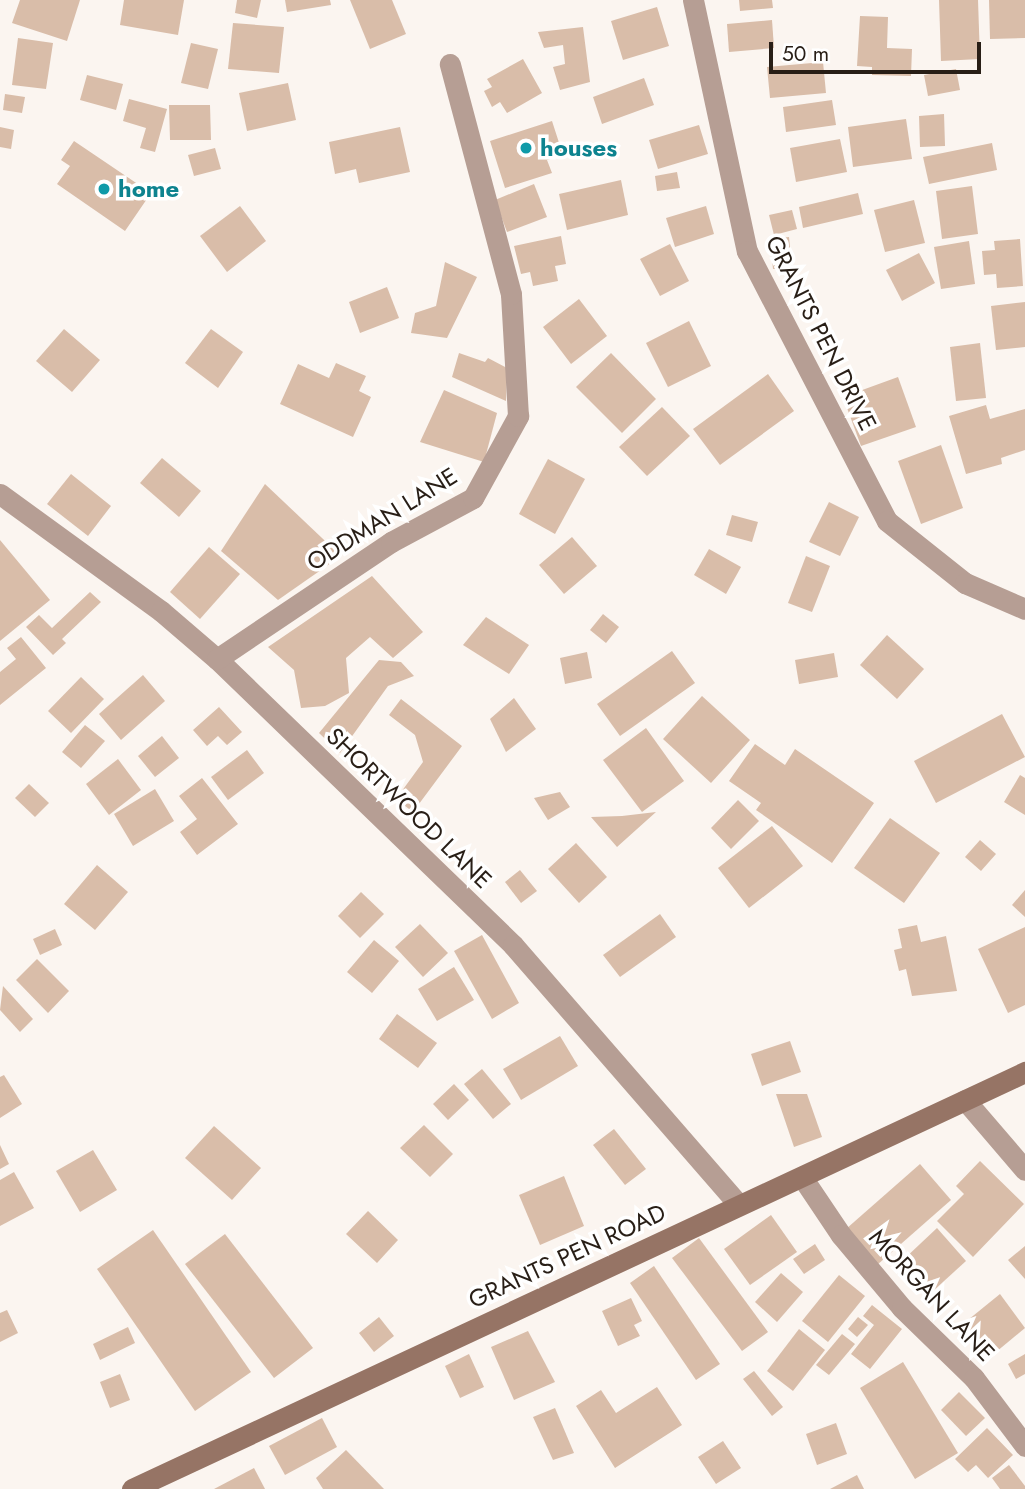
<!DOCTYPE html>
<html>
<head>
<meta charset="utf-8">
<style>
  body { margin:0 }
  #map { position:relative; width:1025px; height:1489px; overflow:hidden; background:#fbf5f0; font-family:Jost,sans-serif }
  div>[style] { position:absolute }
  .building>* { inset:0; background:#d9bda9 }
  .street>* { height:21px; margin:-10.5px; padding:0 10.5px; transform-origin:10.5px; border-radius:10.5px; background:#b69e94 }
  .secondary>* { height:21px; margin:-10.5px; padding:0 10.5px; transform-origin:10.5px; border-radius:10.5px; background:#967465 }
  .dots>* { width:19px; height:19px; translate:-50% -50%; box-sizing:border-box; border:4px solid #fff; border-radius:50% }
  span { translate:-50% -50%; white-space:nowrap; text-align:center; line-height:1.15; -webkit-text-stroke:7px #fff; paint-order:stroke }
  .culture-label { font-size:24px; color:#0d838f; font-weight:700 }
  .left { translate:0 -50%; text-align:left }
  .street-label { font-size:24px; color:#281e16 }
  .scale { position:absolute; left:769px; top:42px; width:212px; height:32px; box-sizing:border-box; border:4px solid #281e16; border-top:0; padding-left:9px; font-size:21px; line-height:24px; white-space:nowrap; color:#281e16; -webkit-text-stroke:5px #fff; paint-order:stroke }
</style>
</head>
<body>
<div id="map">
  <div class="building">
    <div style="clip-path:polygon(20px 0,80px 0,67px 41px,12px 23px)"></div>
    <div style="clip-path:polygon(124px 0,184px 0,178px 35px,120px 25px)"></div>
    <div style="clip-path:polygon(237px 0,261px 0,257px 18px,235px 13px)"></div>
    <div style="clip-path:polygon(285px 0,330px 0,331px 5px,287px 12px)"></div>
    <div style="clip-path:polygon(350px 0,392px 0,406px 34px,370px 49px)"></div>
    <div style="clip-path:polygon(739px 0,772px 0,773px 8px,740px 11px)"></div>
    <div style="clip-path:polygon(939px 0,978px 0,980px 59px,941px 61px)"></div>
    <div style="clip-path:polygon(989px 0,1025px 0,1025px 38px,990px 39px)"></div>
    <div style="clip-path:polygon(657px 7px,669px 46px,623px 60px,611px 21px)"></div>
    <div style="clip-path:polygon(860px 16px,888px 17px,887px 48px,912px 49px,911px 76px,872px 75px,872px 67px,857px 66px)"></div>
    <div style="clip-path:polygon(772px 20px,774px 48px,729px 52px,727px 24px)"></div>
    <div style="clip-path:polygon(233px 23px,284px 27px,279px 73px,228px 69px)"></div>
    <div style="clip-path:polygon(583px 27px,590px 82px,560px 90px,553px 67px,565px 64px,563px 45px,544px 48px,538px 32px)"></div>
    <div style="clip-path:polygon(18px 38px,53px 43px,46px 89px,12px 85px)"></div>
    <div style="clip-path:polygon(191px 43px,218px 49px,208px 89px,181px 83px)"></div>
    <div style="clip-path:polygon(523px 59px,542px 93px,507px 113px,500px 102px,492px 107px,484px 91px,492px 87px,487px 79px)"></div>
    <div style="clip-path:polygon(823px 62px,826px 93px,770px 98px,767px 67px)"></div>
    <div style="clip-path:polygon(956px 69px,960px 90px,928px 96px,924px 75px)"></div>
    <div style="clip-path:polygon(87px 75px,123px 84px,116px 110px,80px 100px)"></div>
    <div style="clip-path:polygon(644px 78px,654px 105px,602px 124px,593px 97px)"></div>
    <div style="clip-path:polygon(288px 83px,296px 120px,247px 131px,239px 93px)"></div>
    <div style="clip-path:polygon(5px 94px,25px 97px,22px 113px,3px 110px)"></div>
    <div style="clip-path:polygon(129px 99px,167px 109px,155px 152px,140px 148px,146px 128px,123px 121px)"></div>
    <div style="clip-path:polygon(832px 100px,836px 125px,786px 132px,783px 107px)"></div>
    <div style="clip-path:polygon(169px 105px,210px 105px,211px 140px,170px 140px)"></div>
    <div style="clip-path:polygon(944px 114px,945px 146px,920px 147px,919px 116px)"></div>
    <div style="clip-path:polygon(906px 119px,912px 159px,853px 167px,848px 127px)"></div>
    <div style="clip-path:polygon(552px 121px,563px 155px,547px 160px,552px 173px,505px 188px,490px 141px)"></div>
    <div style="clip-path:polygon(699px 125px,708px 154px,658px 169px,649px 140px)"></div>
    <div style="clip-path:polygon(0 127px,14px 130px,11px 149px,0 147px)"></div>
    <div style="clip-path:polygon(400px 127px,410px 172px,359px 183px,356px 169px,335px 174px,329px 142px)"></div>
    <div style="clip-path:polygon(840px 139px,847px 172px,796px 182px,790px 148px)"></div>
    <div style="clip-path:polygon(74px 141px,151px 193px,125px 231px,57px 184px,70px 166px,61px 160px)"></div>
    <div style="clip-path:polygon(992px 143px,997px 170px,929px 184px,923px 157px)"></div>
    <div style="clip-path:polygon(215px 148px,221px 169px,194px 176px,188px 155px)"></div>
    <div style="clip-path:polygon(677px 172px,680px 188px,657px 191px,655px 176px)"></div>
    <div style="clip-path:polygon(621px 180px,628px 215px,567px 230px,559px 194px)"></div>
    <div style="clip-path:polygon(534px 184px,547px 217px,507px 232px,495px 200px)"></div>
    <div style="clip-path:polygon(972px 186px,978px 234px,942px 239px,936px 191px)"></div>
    <div style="clip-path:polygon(858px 193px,863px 214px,803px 228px,799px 207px)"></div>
    <div style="clip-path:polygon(914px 200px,925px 243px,885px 252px,874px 210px)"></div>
    <div style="clip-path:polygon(240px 206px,266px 241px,227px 272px,200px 236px)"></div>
    <div style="clip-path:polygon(706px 206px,714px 234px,675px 247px,666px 218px)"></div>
    <div style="clip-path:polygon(792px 210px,797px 229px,774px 235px,769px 215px)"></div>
    <div style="clip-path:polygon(561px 236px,566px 264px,555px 266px,558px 281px,533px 286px,530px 272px,521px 274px,514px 246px)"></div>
    <div style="clip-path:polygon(789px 237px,792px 267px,773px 269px,770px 239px)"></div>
    <div style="clip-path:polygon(1020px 239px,1023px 286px,997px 288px,996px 274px,984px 275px,982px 251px,995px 250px,994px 241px)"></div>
    <div style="clip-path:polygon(969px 241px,975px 284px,941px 289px,934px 247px)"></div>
    <div style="clip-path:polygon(670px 244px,689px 281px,660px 296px,640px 259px)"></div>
    <div style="clip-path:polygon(919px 253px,935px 283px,902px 301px,886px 270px)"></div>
    <div style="clip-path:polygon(445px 262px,477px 277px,447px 338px,411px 333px,415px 313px,436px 306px)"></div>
    <div style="clip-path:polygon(387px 287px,399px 318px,360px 333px,349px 302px)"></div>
    <div style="clip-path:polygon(579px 299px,607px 336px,571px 364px,543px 327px)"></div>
    <div style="clip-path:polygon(1025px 302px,1025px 347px,996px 350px,991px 306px)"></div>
    <div style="clip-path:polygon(689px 321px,711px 366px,668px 387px,646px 343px)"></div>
    <div style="clip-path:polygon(64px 329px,100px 360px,72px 392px,36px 361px)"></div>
    <div style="clip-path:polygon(211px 329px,243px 352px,218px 388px,185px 363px)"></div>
    <div style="clip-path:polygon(980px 343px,986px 398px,956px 401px,950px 347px)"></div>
    <div style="clip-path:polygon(459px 353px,485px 362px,488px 358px,507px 368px,506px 401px,452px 377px)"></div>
    <div style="clip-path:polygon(611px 353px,656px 399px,622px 433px,576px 387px)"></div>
    <div style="clip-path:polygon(336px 363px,366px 376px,359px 391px,371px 397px,353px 437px,280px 404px,298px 364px,329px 378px)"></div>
    <div style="clip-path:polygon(768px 374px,794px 411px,720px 465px,693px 429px)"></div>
    <div style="clip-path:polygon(898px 377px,916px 427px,861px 446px,843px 397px)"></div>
    <div style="clip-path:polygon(444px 390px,497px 413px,484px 462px,420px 442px)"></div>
    <div style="clip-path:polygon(986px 405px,990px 419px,1025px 409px,1025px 450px,1001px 458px,1002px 464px,966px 474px,949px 416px)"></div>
    <div style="clip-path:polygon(662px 407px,690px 436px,647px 476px,619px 447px)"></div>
    <div style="clip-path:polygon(941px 445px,963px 508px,921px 524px,898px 461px)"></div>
    <div style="clip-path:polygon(162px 458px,201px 491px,179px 517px,140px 483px)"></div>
    <div style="clip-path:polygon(548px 459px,585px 479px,555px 534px,519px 514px)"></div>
    <div style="clip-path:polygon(71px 474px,111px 506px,88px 536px,47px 504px)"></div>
    <div style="clip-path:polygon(265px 484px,341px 556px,278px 600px,221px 551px)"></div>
    <div style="clip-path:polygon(829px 502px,859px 517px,840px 556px,809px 542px)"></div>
    <div style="clip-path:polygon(732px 515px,758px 522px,752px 542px,726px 535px)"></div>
    <div style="clip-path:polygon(572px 537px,597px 566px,564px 594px,539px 565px)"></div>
    <div style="clip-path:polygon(0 540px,50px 600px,0 641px)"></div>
    <div style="clip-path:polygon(209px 547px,240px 574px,200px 619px,170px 592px)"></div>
    <div style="clip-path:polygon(709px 549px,741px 567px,726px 594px,694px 575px)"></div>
    <div style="clip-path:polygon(806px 556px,830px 566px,812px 612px,788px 603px)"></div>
    <div style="clip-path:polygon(372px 576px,423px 632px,393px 658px,370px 637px,346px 658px,349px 693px,325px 706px,301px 708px,294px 670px,268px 647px)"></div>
    <div style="clip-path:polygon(90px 592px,101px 602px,62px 639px,66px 643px,53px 655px,26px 627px,39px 615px,52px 628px)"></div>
    <div style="clip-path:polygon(603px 614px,619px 627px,606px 643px,590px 630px)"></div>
    <div style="clip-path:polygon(486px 617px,529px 645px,509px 674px,463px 645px)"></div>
    <div style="clip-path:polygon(887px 635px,924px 669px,897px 699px,860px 665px)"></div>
    <div style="clip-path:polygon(21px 637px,46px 668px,0 705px,0 672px,16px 659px,7px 648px)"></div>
    <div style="clip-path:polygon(672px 651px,695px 683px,620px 736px,597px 704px)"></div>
    <div style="clip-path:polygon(587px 652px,592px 678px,565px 684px,560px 658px)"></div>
    <div style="clip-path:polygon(834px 653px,838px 677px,799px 684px,795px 660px)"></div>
    <div style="clip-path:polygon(379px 660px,401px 662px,414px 676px,388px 686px,340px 753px,319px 733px)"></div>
    <div style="clip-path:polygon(143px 675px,165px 701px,121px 740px,99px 714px)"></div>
    <div style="clip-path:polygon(81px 677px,104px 699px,71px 733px,48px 711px)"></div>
    <div style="clip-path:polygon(702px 696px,750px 740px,711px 783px,663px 739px)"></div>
    <div style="clip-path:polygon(514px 698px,536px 729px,506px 752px,490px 719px)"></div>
    <div style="clip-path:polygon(401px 699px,462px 746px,413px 812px,396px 799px,423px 762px,415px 735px,389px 715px)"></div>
    <div style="clip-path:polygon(219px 707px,242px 732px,227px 745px,218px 736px,207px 746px,193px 730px)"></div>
    <div style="clip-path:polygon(1002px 714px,1025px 757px,936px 803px,914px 761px)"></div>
    <div style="clip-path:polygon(85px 725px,105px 741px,81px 768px,62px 752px)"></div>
    <div style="clip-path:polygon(646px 728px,684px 781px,642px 812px,603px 760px)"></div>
    <div style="clip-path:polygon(162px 736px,179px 758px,155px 777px,138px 756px)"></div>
    <div style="clip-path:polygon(755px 744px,785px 765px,795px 749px,874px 803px,832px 863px,756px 810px,761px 803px,729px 781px)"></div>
    <div style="clip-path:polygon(247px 750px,264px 773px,228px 800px,211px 777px)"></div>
    <div style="clip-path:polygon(118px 759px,141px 790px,109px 815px,86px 784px)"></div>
    <div style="clip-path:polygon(1020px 775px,1025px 778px,1025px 815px,1004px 802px)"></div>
    <div style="clip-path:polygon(202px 778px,238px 824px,197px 855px,180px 832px,197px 819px,179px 796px)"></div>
    <div style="clip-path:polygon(29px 784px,49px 803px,35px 817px,15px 798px)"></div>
    <div style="clip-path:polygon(155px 789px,174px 821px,133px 846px,114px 814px)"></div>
    <div style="clip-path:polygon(560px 792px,570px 807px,548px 820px,534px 798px)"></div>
    <div style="clip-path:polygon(738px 800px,759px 821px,731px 849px,711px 828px)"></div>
    <div style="clip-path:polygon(656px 812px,617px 847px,591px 817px,622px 816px)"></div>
    <div style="clip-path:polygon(890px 818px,940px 853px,904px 903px,854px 868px)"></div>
    <div style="clip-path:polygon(772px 826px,803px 866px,749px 908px,718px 868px)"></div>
    <div style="clip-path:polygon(980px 840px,996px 854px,981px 871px,965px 857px)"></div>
    <div style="clip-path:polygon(576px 843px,607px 877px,579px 903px,548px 869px)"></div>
    <div style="clip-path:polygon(97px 865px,128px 892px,95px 930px,64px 904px)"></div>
    <div style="clip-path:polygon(520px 870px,537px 891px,521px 903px,505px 882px)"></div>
    <div style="clip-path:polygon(1025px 890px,1025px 917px,1012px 905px)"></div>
    <div style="clip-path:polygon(361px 892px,384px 914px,360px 938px,338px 916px)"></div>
    <div style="clip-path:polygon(660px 914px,676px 937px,620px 977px,603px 955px)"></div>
    <div style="clip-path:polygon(420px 924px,448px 953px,423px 977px,395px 947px)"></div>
    <div style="clip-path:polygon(917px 925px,921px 942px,946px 936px,957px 991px,912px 996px,906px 969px,899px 971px,894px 950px,902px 948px,898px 929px)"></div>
    <div style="clip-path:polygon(1025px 927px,1025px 1005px,1008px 1013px,978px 949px)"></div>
    <div style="clip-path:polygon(55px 929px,62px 945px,40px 955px,33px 939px)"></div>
    <div style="clip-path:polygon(482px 935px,519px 1003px,492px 1019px,454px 951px)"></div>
    <div style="clip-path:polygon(374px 940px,399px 961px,372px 993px,347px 972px)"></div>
    <div style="clip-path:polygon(37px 959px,69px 991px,48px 1013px,16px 980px)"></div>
    <div style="clip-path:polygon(454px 967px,474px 1000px,437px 1021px,418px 989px)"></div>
    <div style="clip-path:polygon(3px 986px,33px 1019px,20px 1032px,0 1010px)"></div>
    <div style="clip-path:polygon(397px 1014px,437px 1043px,418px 1068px,379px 1039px)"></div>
    <div style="clip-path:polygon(560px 1036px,578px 1066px,521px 1100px,503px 1069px)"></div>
    <div style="clip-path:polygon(790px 1041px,801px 1072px,762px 1086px,751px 1054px)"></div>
    <div style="clip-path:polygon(482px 1069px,511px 1104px,493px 1119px,464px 1084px)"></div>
    <div style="clip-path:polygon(4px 1075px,22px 1104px,0 1118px,0 1077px)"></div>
    <div style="clip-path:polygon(454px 1084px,469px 1100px,448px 1120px,433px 1104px)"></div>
    <div style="clip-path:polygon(776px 1094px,807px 1094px,822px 1137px,794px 1147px)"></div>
    <div style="clip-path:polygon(424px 1125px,453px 1154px,430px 1177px,400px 1148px)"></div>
    <div style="clip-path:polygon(214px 1126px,261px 1168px,232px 1200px,185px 1158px)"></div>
    <div style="clip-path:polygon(614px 1129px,646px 1169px,625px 1185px,593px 1145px)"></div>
    <div style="clip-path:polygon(0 1145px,9px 1164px,0 1169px)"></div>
    <div style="clip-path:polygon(93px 1150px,117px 1190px,80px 1212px,56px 1171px)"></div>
    <div style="clip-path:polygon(980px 1161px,1024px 1204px,973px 1257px,937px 1221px,964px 1194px,956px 1186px)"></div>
    <div style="clip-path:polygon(920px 1164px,951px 1200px,877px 1265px,846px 1229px)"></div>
    <div style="clip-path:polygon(14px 1172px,34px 1208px,0 1226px,0 1180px)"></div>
    <div style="clip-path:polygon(564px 1176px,584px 1226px,540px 1245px,519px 1195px)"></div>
    <div style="clip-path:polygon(368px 1211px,398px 1240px,377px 1263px,346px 1234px)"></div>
    <div style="clip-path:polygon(771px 1215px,797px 1252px,750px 1285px,724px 1249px)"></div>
    <div style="clip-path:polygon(937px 1228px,966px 1261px,932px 1292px,903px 1260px)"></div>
    <div style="clip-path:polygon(153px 1230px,251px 1372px,195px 1411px,97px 1269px)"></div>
    <div style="clip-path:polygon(225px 1234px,313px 1348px,274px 1378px,185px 1264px)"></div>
    <div style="clip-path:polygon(699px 1238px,768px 1332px,742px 1351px,672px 1258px)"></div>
    <div style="clip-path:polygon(815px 1244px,825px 1260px,804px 1274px,793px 1259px)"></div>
    <div style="clip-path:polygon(1025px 1246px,1025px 1279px,1008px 1260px)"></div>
    <div style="clip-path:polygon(654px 1266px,720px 1364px,696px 1380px,630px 1283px)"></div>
    <div style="clip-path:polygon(781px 1273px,803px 1292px,777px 1322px,755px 1302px)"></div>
    <div style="clip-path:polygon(839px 1275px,865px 1296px,828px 1342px,802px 1321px)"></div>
    <div style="clip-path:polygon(1000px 1294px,1025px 1328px,990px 1357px,963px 1324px)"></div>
    <div style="clip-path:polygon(631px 1298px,642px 1321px,634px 1325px,640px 1336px,618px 1346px,602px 1311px)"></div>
    <div style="clip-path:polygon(872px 1305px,902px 1329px,870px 1369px,851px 1354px,874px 1325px,863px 1316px)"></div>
    <div style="clip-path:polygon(7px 1310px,18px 1333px,0 1342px,0 1313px)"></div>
    <div style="clip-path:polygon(379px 1317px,394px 1336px,374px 1352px,359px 1333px)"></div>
    <div style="clip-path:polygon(858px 1317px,868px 1325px,857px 1337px,848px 1329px)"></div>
    <div style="clip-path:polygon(128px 1327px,135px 1343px,100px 1360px,93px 1344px)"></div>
    <div style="clip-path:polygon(799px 1329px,825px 1350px,793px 1391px,767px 1371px)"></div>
    <div style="clip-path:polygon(528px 1331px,555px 1382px,514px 1400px,491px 1347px)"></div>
    <div style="clip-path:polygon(842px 1334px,855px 1344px,829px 1375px,816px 1365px)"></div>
    <div style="clip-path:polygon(469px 1354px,484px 1387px,460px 1398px,445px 1366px)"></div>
    <div style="clip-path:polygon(1025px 1354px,1025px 1374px,1016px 1379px,1008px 1364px)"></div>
    <div style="clip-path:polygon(903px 1362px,958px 1453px,915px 1479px,860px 1388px)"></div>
    <div style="clip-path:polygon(754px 1371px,783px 1407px,772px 1416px,743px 1379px)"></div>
    <div style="clip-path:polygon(120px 1374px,130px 1400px,110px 1408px,100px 1382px)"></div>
    <div style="clip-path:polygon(657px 1387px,682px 1425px,615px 1468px,576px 1406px,601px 1390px,616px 1413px)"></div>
    <div style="clip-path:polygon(959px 1392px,985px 1418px,966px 1436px,941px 1410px)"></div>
    <div style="clip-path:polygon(555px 1408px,574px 1453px,553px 1460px,533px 1417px)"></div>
    <div style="clip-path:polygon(322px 1418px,337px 1447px,285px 1475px,269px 1446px)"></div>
    <div style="clip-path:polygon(836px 1423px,847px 1454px,817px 1465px,806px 1434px)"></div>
    <div style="clip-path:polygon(987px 1428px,1013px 1455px,988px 1478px,976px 1465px,968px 1472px,955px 1459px)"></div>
    <div style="clip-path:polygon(723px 1441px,741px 1468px,716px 1484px,698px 1457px)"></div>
    <div style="clip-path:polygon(346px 1450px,384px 1489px,323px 1489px,316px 1478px)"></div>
    <div style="clip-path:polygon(1009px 1465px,1025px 1486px,1025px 1489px,1000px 1489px,992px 1478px)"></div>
    <div style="clip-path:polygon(254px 1468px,265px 1489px,214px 1489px)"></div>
    <div style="clip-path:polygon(857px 1475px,864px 1489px,830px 1489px)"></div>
  </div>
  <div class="street">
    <div style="left:693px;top:0;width:257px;rotate:77.9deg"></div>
    <div style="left:747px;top:251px;width:304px;rotate:62.6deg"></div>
    <div style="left:887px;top:521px;width:100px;rotate:38.5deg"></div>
    <div style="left:965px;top:583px;width:65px;rotate:23.4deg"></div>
    <div style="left:0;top:494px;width:199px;rotate:36deg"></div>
    <div style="left:161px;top:611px;width:74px;rotate:40.6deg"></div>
    <div style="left:217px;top:659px;width:412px;rotate:44deg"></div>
    <div style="left:513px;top:945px;width:344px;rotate:49deg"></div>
    <div style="left:217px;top:659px;width:210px;rotate:-33.9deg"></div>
    <div style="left:391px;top:542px;width:93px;rotate:-28.2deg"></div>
    <div style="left:473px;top:498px;width:94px;rotate:-61.2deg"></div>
    <div style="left:518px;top:416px;width:122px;rotate:-93.3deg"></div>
    <div style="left:511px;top:294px;width:238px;rotate:-104.9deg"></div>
    <div style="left:965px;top:1100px;width:92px;rotate:49.4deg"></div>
    <div style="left:802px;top:1177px;width:70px;rotate:56.1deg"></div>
    <div style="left:841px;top:1235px;width:95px;rotate:50.1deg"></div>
    <div style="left:902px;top:1308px;width:100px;rotate:44.2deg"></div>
    <div style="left:974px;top:1378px;width:85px;rotate:53.1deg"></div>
  </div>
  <div class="secondary">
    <div style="left:132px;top:1489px;width:986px;rotate:-25.03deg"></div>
  </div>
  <div class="dots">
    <div style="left:526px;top:148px;background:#0f9aa8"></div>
    <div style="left:104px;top:189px;background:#0f9aa8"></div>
  </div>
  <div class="culture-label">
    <span class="left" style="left:540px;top:148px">houses</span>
    <span class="left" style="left:118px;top:189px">home</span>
  </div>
  <div class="street-label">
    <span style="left:821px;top:333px;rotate:63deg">GRANTS PEN DRIVE</span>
    <span style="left:382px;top:519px;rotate:-32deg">ODDMAN LANE</span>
    <span style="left:409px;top:808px;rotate:44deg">SHORTWOOD LANE</span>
    <span style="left:567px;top:1256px;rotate:-25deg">GRANTS PEN ROAD</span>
    <span style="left:932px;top:1295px;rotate:47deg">MORGAN LANE</span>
  </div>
  <div class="scale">50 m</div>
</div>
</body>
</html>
